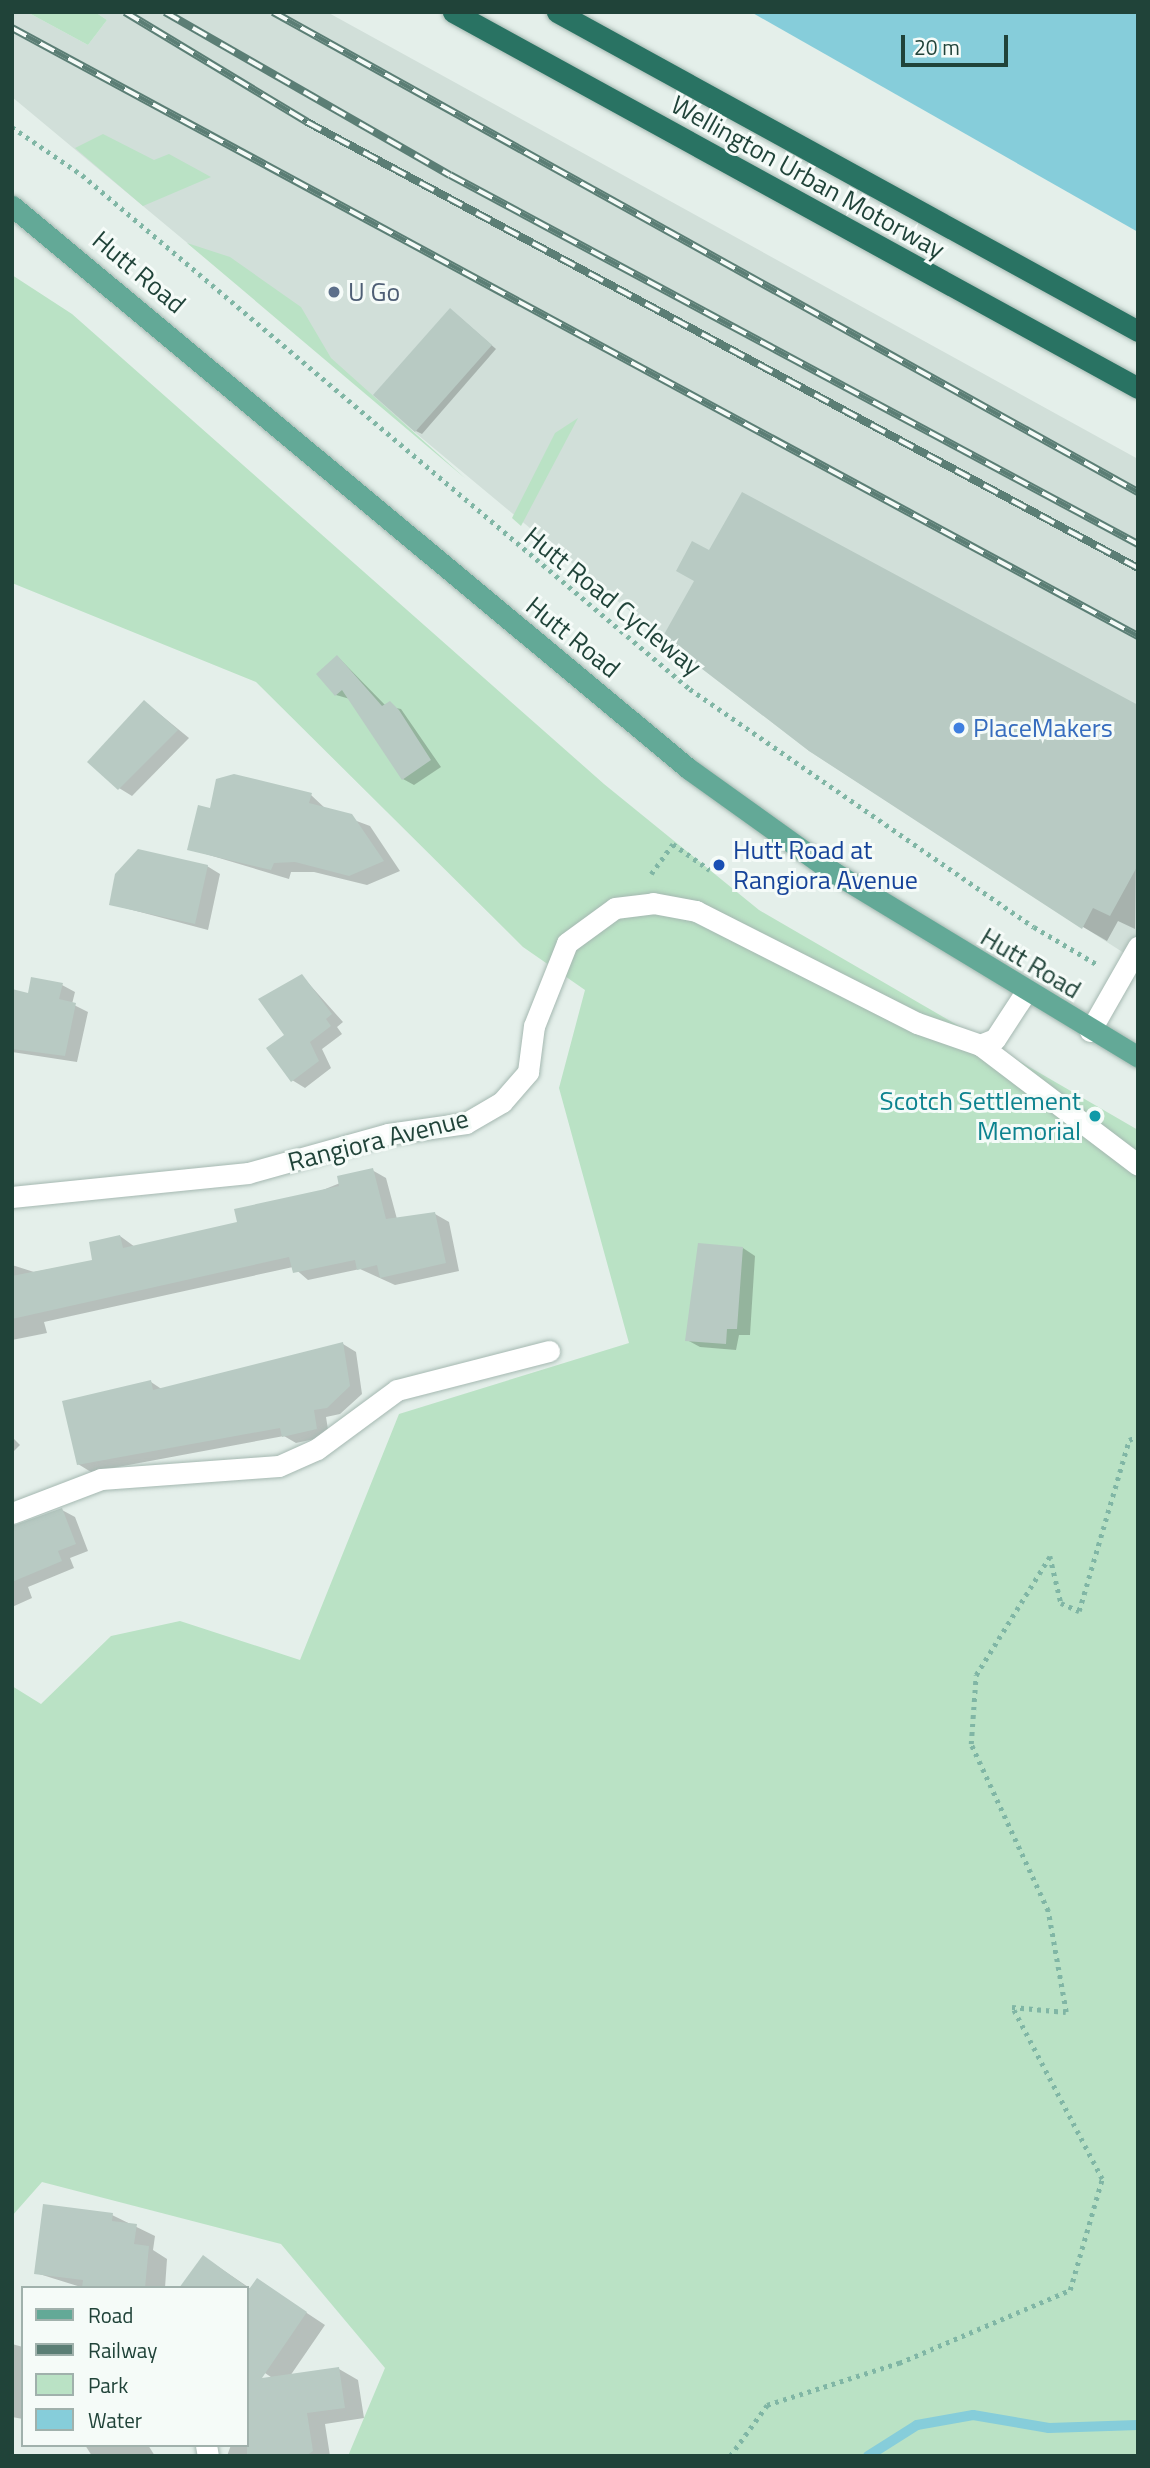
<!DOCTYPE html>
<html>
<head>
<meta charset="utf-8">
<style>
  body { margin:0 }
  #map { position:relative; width:1150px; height:2468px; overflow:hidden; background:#e4efea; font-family:"Titillium Web",sans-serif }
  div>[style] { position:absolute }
  .built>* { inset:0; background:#d1dfd9 }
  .green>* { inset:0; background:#bae2c5 }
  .water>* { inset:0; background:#86cdda }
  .shadow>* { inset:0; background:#0003 }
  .stream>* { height:10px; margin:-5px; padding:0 5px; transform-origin:5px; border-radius:5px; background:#86cdda }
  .building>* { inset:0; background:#b8cac3 }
  .path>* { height:4.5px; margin-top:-2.25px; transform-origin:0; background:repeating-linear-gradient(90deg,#80b6a5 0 3.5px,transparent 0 8.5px) }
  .roads { filter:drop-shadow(0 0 2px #a5b8b1) drop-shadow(0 0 2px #a5b8b1) }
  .lane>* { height:21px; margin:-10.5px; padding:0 10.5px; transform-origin:10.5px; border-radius:10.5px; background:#fff }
  .street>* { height:21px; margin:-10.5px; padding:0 10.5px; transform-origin:10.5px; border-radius:10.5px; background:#fff }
  .primary>* { height:21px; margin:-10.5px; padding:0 10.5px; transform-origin:10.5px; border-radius:10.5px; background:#63a997 }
  .highway>* { height:21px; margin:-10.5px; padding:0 10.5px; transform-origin:10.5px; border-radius:10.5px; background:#297363 }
  .rail>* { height:8px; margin-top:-4px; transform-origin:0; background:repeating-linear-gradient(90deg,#f5fbf8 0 16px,#5b7e75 0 32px); box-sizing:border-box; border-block:2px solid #5b7e75 }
  .dots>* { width:19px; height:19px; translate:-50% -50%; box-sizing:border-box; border:4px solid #f5fbf8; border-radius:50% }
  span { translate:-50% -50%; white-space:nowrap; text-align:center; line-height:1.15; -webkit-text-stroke:6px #f5fbf8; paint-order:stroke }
  .street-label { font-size:26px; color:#204339 }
  .service-label { font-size:26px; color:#4e5e75 }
  .left { translate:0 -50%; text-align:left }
  .shop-label { font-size:26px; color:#366cbe }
  .transit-label { font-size:26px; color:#164399 }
  .culture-label { font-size:26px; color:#0d838f }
  .right { translate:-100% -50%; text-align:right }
  .frame { position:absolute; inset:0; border:14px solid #204339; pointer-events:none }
  .legend { position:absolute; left:21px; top:2286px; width:228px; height:161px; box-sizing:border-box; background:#f5fbf8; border:2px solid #a0b1ac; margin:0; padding:9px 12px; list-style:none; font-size:21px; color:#204339 }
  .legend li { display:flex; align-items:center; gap:14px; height:35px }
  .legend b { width:35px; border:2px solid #a0b1ac }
  .scale { position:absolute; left:901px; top:35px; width:107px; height:32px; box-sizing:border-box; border:4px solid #204339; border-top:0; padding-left:9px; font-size:21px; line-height:24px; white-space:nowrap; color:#204339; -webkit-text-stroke:5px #f5fbf8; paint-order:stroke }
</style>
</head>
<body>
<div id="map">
  <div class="built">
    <div style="clip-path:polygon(12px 12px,27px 12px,88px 45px,107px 20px,95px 12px,327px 12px,1138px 459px,1138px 962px,809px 751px,662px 638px,12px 97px)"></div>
  </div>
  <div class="green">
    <div style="clip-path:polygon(27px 12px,95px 12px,107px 20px,88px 45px)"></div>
    <div style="clip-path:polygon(103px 134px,154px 160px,169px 154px,211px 177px,143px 206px,75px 148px)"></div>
    <div style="clip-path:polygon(187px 243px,230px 257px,301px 307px,331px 358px,466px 479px)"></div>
    <div style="clip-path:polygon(12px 275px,72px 314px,604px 784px,759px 910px,1138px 1130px,1138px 2456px,348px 2456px,385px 2368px,281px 2244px,42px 2182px,12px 2216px,12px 1686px,41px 1704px,111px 1636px,180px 1621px,300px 1660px,399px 1414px,629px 1343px,559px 1088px,585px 990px,523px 947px,256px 682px,12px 583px)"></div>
    <div style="clip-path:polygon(578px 418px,521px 526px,512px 518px,555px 433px)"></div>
  </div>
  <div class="water">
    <div style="clip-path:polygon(751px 12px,1138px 12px,1138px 232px)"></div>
  </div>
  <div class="shadow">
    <div style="clip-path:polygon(456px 314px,496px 349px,422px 434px,416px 431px)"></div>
    <div style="clip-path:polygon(710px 553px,1138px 707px,1135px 929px,1118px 921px,1107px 941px,1083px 927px)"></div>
    <div style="clip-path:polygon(338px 657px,386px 706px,401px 709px,441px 767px,414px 785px,403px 779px,350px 699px,336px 695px)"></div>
    <div style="clip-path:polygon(145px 702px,189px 738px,132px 796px,119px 788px)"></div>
    <div style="clip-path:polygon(311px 795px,327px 810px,370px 826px,400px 871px,367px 885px,314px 872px,291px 872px,289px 879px,189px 849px,211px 810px)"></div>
    <div style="clip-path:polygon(207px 866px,220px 874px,208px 930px,110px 904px)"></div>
    <div style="clip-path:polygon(302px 976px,343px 1022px,337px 1027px,342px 1034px,322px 1049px,331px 1068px,305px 1088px,292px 1080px,286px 1036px)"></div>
    <div style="clip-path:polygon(62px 985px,75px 992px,72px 1004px,88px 1012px,77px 1062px,12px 1052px,12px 991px,30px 995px)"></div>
    <div style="clip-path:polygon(372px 1170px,386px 1178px,397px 1219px,435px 1214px,449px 1222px,459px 1271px,395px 1285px,360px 1269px,308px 1280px,293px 1267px,44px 1322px,47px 1333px,12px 1340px,12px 1265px,34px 1272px,94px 1261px,120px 1236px,135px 1247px,239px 1224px)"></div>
    <div style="clip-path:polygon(743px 1248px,755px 1256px,750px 1335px,739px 1335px,736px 1350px,700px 1347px,687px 1340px)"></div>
    <div style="clip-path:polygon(343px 1344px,356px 1352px,362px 1394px,340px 1414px,326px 1417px,329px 1436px,296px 1443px,284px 1436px,91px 1472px,78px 1464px,151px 1382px,163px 1390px)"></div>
    <div style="clip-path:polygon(12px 1437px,20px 1445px,12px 1453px)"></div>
    <div style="clip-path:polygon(62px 1510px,75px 1517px,88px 1551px,70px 1558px,74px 1568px,28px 1587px,32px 1598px,12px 1607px,12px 1530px)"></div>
    <div style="clip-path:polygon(112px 2215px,155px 2236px,153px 2250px,167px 2259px,165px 2288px,84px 2288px,36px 2273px)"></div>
    <div style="clip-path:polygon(204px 2257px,251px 2289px,257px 2280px,325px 2325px,288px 2379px,339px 2369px,358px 2380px,364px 2418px,325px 2424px,330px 2456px,227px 2456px,231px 2445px,247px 2445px,247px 2387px,277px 2381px,247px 2361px,247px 2288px)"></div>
    <div style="clip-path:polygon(12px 2344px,23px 2347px,23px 2419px,12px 2417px)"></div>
    <div style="clip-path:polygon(85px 2445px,148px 2445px,155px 2456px,92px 2456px)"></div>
  </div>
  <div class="stream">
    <div style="left:868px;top:2456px;width:58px;rotate:-32.3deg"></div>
    <div style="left:917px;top:2425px;width:57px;rotate:-10.1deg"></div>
    <div style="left:973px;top:2415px;width:77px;rotate:9.7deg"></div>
    <div style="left:1049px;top:2428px;width:89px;rotate:-1.9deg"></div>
  </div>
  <div class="building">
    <div style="clip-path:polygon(450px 308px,492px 345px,415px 432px,373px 395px)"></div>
    <div style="clip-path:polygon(742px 492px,1138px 705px,1138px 865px,1110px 916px,1093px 908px,1082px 929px,809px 751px,662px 638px,694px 581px,676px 571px,692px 541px,709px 550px)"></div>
    <div style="clip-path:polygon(337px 655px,382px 706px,390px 701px,399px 710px,431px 760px,402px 780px,342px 690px,335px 696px,316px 674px)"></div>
    <div style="clip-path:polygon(144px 700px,178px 730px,118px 790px,87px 762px)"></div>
    <div style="clip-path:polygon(234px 774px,312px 793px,309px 803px,352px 814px,384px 861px,349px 876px,295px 862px,274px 863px,271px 870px,187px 850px,198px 805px,210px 808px,216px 779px)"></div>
    <div style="clip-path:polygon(138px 849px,208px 865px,195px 924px,109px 905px,115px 874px)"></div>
    <div style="clip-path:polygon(302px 974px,332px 1014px,326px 1019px,331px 1026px,310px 1042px,319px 1061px,291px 1082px,266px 1048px,284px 1035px,258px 999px)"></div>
    <div style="clip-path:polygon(31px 977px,63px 983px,59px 999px,76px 1003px,65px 1056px,12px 1049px,12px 989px,28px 993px)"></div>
    <div style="clip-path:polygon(373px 1168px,386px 1219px,435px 1212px,446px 1263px,380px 1278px,377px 1265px,357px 1270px,355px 1260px,293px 1273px,289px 1257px,12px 1319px,12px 1276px,92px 1260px,89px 1242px,120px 1235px,123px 1248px,237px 1222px,234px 1209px,339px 1186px,337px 1176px)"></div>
    <div style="clip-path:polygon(698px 1243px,743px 1247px,737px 1329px,727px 1329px,726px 1344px,685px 1341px)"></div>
    <div style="clip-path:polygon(343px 1342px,350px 1386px,327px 1408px,314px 1410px,317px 1429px,282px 1437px,280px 1428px,77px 1465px,62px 1401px,151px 1380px,153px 1390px)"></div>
    <div style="clip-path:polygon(62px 1508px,76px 1544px,58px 1551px,62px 1561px,12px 1582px,12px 1526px)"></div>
    <div style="clip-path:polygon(43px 2204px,113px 2213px,112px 2221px,137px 2224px,134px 2244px,149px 2246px,145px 2288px,82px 2288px,83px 2280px,34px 2274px)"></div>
    <div style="clip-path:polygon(203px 2255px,248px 2288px,179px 2288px)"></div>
    <div style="clip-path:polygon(257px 2278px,307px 2312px,262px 2378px,339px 2367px,345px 2408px,307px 2413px,313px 2451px,306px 2456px,247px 2456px,247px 2292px)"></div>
  </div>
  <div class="path">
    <div style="left:12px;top:127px;width:85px;rotate:34.4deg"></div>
    <div style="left:82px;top:175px;width:796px;rotate:40.21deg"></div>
    <div style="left:690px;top:689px;width:418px;rotate:34.7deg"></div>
    <div style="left:1034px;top:927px;width:74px;rotate:30.7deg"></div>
    <div style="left:651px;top:874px;width:37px;rotate:-54deg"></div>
    <div style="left:673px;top:844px;width:45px;rotate:35.1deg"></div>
    <div style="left:730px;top:2456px;width:63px;rotate:-54deg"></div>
    <div style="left:767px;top:2405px;width:139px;rotate:-17.7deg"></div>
    <div style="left:899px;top:2363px;width:186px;rotate:-23.1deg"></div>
    <div style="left:1070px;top:2290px;width:116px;rotate:-73.9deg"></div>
    <div style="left:1102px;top:2179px;width:194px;rotate:-117.6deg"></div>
    <div style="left:1012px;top:2007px;width:54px;rotate:5.3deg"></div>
    <div style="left:1066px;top:2012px;width:103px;rotate:-100.1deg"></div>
    <div style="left:1048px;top:1911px;width:184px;rotate:-114.8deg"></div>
    <div style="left:971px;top:1744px;width:69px;rotate:-85.9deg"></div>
    <div style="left:976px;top:1675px;width:140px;rotate:-58.1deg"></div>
    <div style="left:1050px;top:1556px;width:48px;rotate:76.8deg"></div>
    <div style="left:1061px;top:1603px;width:20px;rotate:24deg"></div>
    <div style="left:1079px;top:1611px;width:178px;rotate:-73.7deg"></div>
    <div style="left:1129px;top:1440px;width:10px;rotate:-24deg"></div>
  </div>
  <div class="roads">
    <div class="lane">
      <div style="left:1090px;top:1031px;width:97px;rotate:-60.3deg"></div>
    </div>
    <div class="street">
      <div style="left:980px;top:1045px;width:198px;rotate:37.2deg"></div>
      <div style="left:12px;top:1197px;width:237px;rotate:-5.8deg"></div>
      <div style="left:248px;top:1173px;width:145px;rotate:-15.6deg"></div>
      <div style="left:388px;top:1134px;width:79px;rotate:-8deg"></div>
      <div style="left:466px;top:1123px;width:42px;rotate:-30.3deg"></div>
      <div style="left:502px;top:1102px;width:40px;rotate:-49deg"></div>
      <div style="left:528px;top:1072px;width:46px;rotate:-82.6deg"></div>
      <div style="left:534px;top:1026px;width:89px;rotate:-68.3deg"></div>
      <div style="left:567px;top:943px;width:59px;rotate:-36.1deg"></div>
      <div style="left:615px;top:908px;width:38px;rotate:-7deg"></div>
      <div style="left:653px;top:903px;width:44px;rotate:10.5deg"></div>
      <div style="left:696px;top:911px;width:248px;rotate:26.9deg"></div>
      <div style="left:917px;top:1023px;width:67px;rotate:19.2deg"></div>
      <div style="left:980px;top:1045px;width:16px;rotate:-22deg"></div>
      <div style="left:995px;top:1039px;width:55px;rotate:-56.9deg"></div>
      <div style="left:12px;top:1513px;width:95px;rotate:-20.9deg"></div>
      <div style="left:101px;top:1479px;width:178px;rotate:-4.2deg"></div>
      <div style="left:279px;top:1466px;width:42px;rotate:-24.1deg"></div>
      <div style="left:317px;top:1449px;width:99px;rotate:-36.4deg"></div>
      <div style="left:397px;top:1390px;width:157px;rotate:-14.4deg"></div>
      <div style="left:206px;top:2445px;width:11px;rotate:80deg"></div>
    </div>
    <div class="primary">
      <div style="left:12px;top:206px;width:881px;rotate:39.75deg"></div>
      <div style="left:689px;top:769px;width:177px;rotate:35.6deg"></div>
      <div style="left:833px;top:872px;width:357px;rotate:31.2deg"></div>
    </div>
    <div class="highway">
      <div style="left:453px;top:12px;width:781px;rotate:28.76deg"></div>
      <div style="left:557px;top:12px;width:663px;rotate:28.77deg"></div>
    </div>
  </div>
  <div class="rail">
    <div style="left:125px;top:12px;width:213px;rotate:31.1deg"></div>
    <div style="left:307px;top:122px;width:943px;rotate:28.22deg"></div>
    <div style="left:165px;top:12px;width:328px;rotate:29.8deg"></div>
    <div style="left:450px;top:175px;width:781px;rotate:28.21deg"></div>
    <div style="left:273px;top:12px;width:989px;rotate:29.03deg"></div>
    <div style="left:12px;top:28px;width:1280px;rotate:28.37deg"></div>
  </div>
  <div class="dots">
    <div style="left:334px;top:292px;background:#5c6f8a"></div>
    <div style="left:959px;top:728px;background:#3f7fe0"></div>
    <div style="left:719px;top:865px;background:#1a4fb4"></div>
    <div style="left:1095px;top:1116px;background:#0f9aa8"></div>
  </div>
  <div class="street-label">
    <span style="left:808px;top:177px;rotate:29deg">Wellington Urban Motorway</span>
    <span style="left:139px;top:272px;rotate:40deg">Hutt Road</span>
    <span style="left:613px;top:601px;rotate:39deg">Hutt Road Cycleway</span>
    <span style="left:573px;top:637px;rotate:39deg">Hutt Road</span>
    <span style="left:1031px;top:963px;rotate:31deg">Hutt Road</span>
    <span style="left:378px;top:1140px;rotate:-14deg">Rangiora Avenue</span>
  </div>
  <div class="service-label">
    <span class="left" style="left:348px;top:292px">U Go</span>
  </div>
  <div class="shop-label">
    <span class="left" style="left:973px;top:728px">PlaceMakers</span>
  </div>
  <div class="transit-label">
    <span class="left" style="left:733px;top:865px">Hutt Road at<br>Rangiora Avenue</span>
  </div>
  <div class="culture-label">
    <span class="right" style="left:1081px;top:1116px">Scotch Settlement<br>Memorial</span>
  </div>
  <div class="frame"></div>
  <ul class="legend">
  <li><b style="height:9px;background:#63a997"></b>Road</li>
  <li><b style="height:9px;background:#5b7e75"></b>Railway</li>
  <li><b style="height:19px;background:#bae2c5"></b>Park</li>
  <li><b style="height:19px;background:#86cdda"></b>Water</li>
  </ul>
  <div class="scale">20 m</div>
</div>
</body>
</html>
